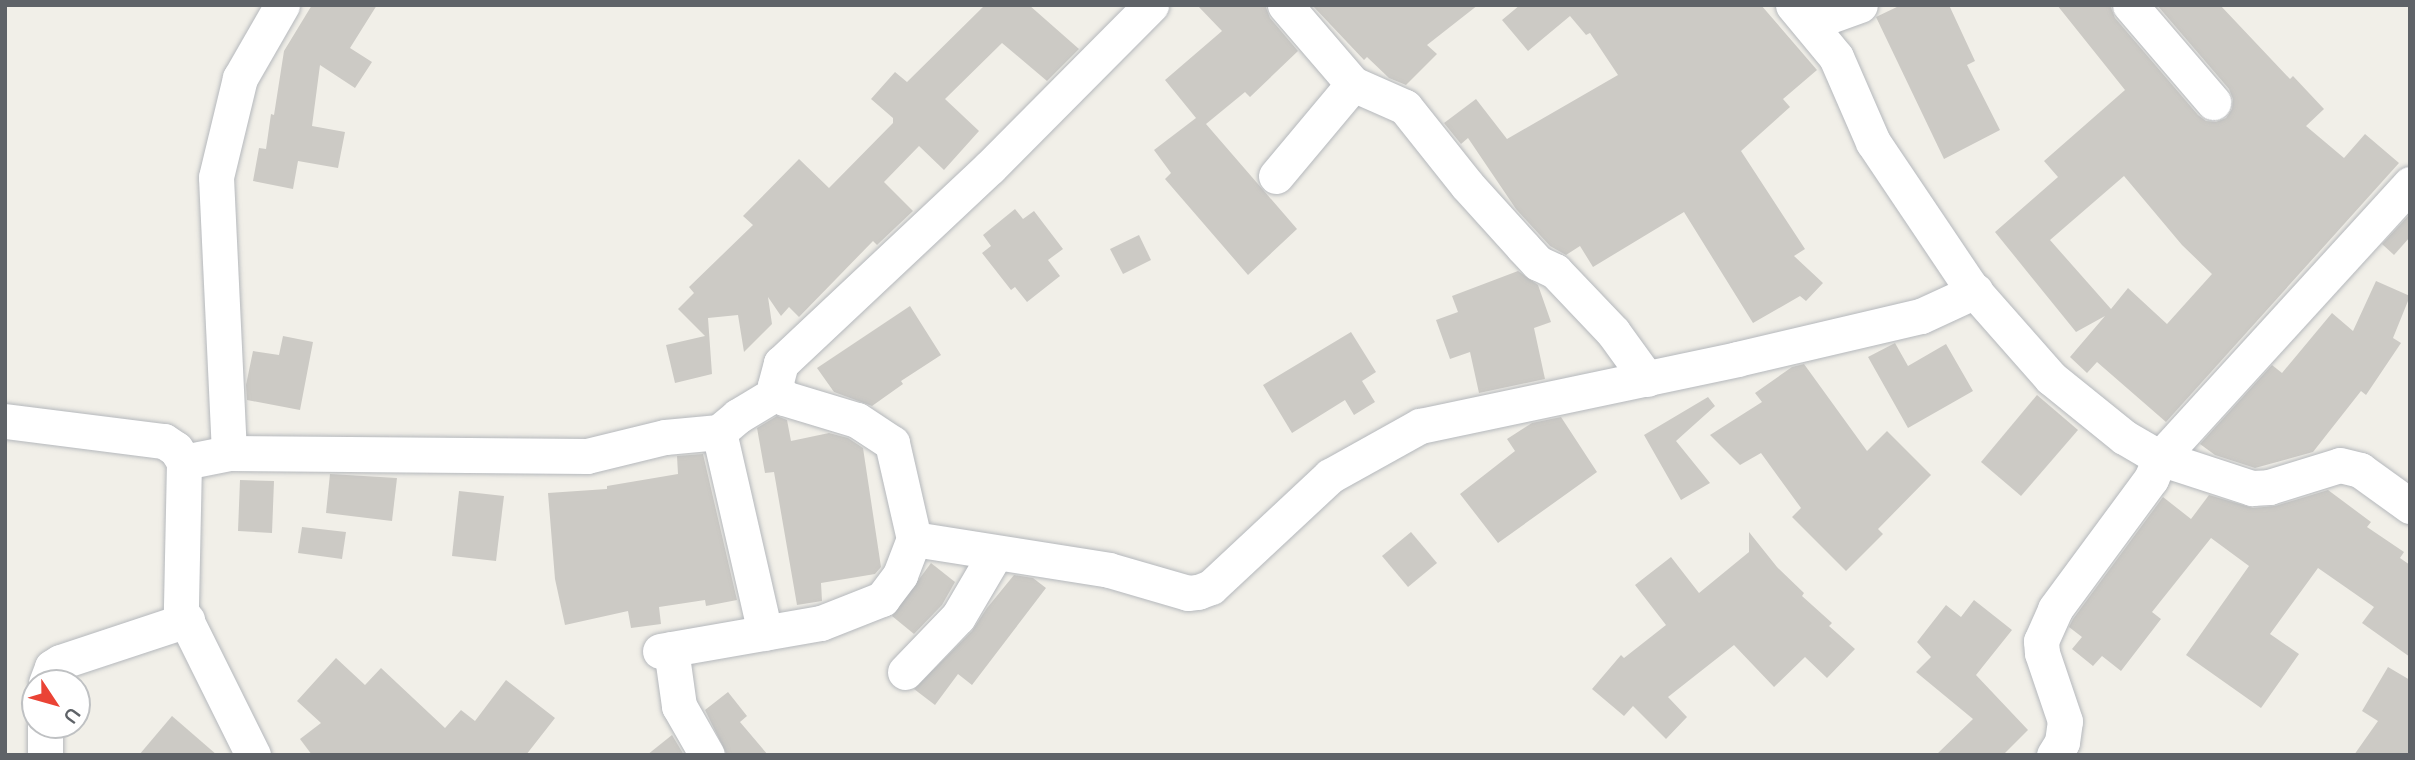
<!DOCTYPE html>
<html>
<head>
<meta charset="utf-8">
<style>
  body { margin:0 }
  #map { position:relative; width:2415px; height:760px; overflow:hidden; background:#f1efe8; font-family:"Nunito Sans",sans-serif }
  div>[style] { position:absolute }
  .building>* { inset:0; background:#cccac5 }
  .roads { filter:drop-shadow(0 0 2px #b5b8bc) drop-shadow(0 0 2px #b5b8bc) }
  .street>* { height:35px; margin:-17.5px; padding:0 17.5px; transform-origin:17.5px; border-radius:17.5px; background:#fff }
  span { translate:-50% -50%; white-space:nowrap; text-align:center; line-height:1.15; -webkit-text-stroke:6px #fff; paint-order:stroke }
  .frame { position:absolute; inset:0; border:7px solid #5f6368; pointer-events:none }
  .north { position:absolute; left:21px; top:669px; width:70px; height:70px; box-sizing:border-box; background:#fff; border:2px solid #bfc1c3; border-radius:50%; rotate:126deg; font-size:19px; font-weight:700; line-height:28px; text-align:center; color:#5f6368 }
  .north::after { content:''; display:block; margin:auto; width:24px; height:32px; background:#ea4335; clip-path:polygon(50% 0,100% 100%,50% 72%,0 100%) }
</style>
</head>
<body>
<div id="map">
  <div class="building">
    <div style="clip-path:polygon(312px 5px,377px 5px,350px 48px,372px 62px,355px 88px,320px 65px,312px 126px,345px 132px,338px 168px,298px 161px,293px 189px,253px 181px,259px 148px,266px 149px,271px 114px,274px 115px,284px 51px)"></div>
    <div style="clip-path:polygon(985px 5px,1029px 5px,1079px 49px,1047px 81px,1002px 43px,945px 99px,979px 131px,944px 170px,919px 146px,884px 182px,913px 211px,877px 245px,873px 241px,799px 317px,789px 307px,781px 316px,768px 297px,772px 324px,744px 352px,738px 315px,708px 318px,712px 374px,675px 383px,666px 345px,705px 336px,678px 309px,694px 293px,689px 287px,753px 225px,743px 216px,799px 159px,829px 188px,893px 123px,893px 118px,871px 99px,895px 72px,907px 82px)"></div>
    <div style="clip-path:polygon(1197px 5px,1265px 5px,1270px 18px,1298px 51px,1250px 97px,1245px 92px,1206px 124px,1297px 229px,1248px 275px,1165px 179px,1171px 173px,1154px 150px,1196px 118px,1165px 80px,1222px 31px)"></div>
    <div style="clip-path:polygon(1312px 5px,1478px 5px,1427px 45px,1437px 54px,1406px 85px,1389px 78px,1367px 57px,1364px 60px)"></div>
    <div style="clip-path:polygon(1520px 5px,1761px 5px,1817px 70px,1783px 99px,1790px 107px,1741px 151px,1805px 249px,1794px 256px,1823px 283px,1806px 301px,1800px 296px,1753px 323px,1684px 212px,1593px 267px,1580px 246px,1566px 255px,1550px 246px,1516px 209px,1468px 138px,1461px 144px,1444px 123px,1476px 99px,1507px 139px,1618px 75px,1590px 33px,1586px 35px,1570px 16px,1528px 51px,1502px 20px)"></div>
    <div style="clip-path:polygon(1901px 5px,1949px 5px,1975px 61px,1967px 65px,2000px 130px,1944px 159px,1876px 17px)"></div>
    <div style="clip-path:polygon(evenodd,2057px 5px,2110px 5px,2115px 18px,2198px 115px,2206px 121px,2216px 122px,2226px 118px,2232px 109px,2233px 99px,2229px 89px,2157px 5px,2220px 5px,2290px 79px,2293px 76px,2324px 109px,2306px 126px,2344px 158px,2365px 134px,2399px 163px,2166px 422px,2097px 362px,2087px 373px,2070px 357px,2105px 316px,2076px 332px,1995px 232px,2058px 177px,2044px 161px,2125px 90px,2057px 5px,2124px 176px,2182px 245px,2212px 274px,2167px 324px,2128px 288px,2111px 309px,2050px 240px,2124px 176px)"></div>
    <div style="clip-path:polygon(1015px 209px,1023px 219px,1034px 211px,1063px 249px,1048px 260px,1060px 276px,1027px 302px,1015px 287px,1011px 290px,982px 253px,991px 246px,983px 235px)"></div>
    <div style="clip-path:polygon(2410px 214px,2410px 237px,2394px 255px,2382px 244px)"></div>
    <div style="clip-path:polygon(1139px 235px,1151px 260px,1123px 274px,1110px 249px)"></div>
    <div style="clip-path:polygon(1518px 271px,1538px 285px,1551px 322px,1534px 328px,1545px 379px,1479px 393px,1470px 352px,1450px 359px,1436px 320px,1458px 312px,1452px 296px)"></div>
    <div style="clip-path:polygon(2376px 281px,2410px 296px,2393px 338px,2401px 343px,2366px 395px,2361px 391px,2313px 452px,2255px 468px,2215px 455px,2200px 444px,2272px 365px,2282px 373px,2332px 313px,2353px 331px)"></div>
    <div style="clip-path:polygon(910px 306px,941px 355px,901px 381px,903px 384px,872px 406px,834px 392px,817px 368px)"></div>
    <div style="clip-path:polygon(1351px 332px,1376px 372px,1362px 381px,1375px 402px,1354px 415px,1345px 400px,1292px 433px,1263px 385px)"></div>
    <div style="clip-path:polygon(283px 336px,313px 342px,300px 410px,247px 400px,246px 385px,253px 351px,279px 355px)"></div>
    <div style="clip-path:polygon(1895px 343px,1908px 366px,1946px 344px,1973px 391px,1908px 428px,1868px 357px)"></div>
    <div style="clip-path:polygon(1804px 364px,1867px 451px,1887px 431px,1931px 475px,1878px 529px,1883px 534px,1846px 571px,1792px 517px,1801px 508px,1761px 453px,1740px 465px,1710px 435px,1762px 402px,1755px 393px,1792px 367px)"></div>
    <div style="clip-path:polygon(2037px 395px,2078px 430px,2021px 496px,1981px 462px)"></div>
    <div style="clip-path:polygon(1708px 397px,1715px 406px,1676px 441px,1710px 483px,1681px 500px,1644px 435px)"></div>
    <div style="clip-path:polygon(777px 416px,787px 420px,791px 441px,829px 433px,848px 438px,863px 448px,881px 567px,875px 574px,821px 583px,822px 601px,797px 605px,774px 472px,765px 473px,757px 428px)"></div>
    <div style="clip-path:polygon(1561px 417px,1597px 472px,1498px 543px,1460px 494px,1515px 451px,1507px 439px,1532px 423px)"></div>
    <div style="clip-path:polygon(703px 454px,737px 600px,706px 606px,705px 600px,659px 607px,661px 624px,631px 628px,628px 611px,565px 625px,555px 579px,548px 493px,607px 489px,607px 486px,678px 474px,677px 456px)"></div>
    <div style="clip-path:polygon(330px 474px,397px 478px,392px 521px,326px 513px)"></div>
    <div style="clip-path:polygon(240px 480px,274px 481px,272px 533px,238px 531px)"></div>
    <div style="clip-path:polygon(2328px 490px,2371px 522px,2367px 527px,2404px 552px,2400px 558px,2410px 565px,2410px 657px,2362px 623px,2374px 607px,2318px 568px,2270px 634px,2299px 654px,2261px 708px,2186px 655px,2249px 566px,2211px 538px,2152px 612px,2161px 619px,2121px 671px,2102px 656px,2093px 666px,2072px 649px,2082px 637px,2069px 627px,2073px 619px,2163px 497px,2191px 519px,2209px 495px,2253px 508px,2275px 506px)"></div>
    <div style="clip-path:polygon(459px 491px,504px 496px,496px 561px,452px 556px)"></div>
    <div style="clip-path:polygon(302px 527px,346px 532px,342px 559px,298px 553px)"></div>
    <div style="clip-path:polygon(1411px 532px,1437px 563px,1408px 587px,1382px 556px)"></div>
    <div style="clip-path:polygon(1749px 532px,1777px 567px,1804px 593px,1802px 596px,1832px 623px,1829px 626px,1855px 649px,1827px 678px,1805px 657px,1774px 687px,1734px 645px,1668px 697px,1687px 717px,1666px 739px,1633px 706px,1624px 716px,1592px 689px,1621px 655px,1624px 658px,1666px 625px,1635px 585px,1671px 557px,1699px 593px,1749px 552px)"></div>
    <div style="clip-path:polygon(931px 563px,955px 582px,942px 605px,914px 634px,892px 616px)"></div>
    <div style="clip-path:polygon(1014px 575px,1033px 578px,1046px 588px,972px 685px,958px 674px,935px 705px,914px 689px,972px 631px,987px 608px)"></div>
    <div style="clip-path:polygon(1974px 600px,2012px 630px,1976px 675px,2028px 730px,2003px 755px,1936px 755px,1973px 719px,1916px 672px,1931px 657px,1917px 642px,1946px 605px,1961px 617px)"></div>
    <div style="clip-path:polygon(336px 658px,365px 685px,381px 668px,445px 728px,461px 710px,475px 721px,506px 680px,555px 718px,526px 755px,312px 755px,300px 739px,321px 723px,297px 701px)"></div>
    <div style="clip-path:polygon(2388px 667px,2410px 680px,2410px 755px,2354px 755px,2378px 721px,2362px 711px)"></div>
    <div style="clip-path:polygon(728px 692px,747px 716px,740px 722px,768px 755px,727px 755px,705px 710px)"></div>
    <div style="clip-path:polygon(172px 716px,217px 755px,139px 755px)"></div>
    <div style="clip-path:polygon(672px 735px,684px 755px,647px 755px)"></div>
  </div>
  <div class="roads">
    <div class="street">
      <div style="left:1151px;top:5px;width:228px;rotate:134.8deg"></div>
      <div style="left:990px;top:167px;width:287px;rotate:136.8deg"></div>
      <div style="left:781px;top:363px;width:24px;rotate:105deg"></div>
      <div style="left:775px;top:386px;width:15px;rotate:53deg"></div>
      <div style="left:784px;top:398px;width:76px;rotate:16.8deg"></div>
      <div style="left:857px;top:420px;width:42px;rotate:33.3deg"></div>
      <div style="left:892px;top:443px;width:98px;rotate:77.1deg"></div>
      <div style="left:914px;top:539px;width:197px;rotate:9deg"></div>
      <div style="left:1109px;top:570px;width:82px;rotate:16.2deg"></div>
      <div style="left:1188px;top:593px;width:10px;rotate:-6deg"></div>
      <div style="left:1198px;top:592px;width:14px;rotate:-21deg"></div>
      <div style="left:1211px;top:587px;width:163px;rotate:-43deg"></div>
      <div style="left:1330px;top:476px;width:103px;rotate:-29.1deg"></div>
      <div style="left:1420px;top:426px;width:324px;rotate:-11.9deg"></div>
      <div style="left:1737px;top:359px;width:189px;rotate:-13.2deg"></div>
      <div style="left:1921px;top:316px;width:60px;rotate:-24.8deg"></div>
      <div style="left:1285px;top:5px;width:104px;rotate:49.3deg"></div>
      <div style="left:1353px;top:84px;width:57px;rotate:23.9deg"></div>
      <div style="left:1405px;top:107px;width:100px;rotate:51.5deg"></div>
      <div style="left:1467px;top:185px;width:84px;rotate:47.9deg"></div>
      <div style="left:1523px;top:247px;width:22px;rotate:47deg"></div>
      <div style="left:1538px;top:263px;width:19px;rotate:25deg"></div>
      <div style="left:1555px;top:271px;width:84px;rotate:46.4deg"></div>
      <div style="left:1613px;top:332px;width:58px;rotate:54.1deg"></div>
      <div style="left:1793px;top:5px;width:67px;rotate:50.4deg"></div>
      <div style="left:1836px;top:57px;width:93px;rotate:66.5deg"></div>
      <div style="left:1873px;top:142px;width:172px;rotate:56.1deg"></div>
      <div style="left:1969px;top:285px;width:124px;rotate:48.6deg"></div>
      <div style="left:2051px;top:378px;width:94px;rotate:38.9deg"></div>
      <div style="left:2124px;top:437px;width:42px;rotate:30.3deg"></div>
      <div style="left:2160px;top:458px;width:97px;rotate:18.1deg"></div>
      <div style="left:2252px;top:488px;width:17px;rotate:-3deg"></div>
      <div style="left:2269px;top:487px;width:74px;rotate:-17.2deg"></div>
      <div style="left:2340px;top:465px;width:21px;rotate:14deg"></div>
      <div style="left:2360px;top:470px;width:62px;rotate:35.8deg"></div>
      <div style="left:2130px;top:5px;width:128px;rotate:49.4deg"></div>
      <div style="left:1810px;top:23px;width:53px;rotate:-19.8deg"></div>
      <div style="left:1276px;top:176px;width:120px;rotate:-50.1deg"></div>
      <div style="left:5px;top:421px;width:160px;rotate:7.2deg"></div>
      <div style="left:164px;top:441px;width:14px;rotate:34deg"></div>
      <div style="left:176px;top:449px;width:15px;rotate:58deg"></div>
      <div style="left:184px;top:462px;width:148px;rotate:91.2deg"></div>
      <div style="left:181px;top:610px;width:162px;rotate:63.6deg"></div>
      <div style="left:719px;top:432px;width:206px;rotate:77.1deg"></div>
      <div style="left:229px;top:453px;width:276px;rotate:-92.7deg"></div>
      <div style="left:216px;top:177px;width:102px;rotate:-76.4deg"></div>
      <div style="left:240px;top:78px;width:84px;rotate:-60.1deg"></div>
      <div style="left:184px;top:462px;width:46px;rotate:-11.3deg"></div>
      <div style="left:229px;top:453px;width:358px;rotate:0.5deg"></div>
      <div style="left:587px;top:456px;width:80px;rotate:-13.7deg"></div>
      <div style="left:665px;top:437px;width:54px;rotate:-5.3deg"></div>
      <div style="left:719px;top:432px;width:25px;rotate:-40deg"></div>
      <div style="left:738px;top:416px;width:47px;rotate:-31deg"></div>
      <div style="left:671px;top:649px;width:58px;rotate:82deg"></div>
      <div style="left:679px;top:706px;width:56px;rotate:60.3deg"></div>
      <div style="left:660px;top:651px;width:163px;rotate:-9.9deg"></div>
      <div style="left:821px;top:623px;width:66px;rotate:-21.5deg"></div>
      <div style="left:882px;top:599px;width:30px;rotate:-53deg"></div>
      <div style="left:900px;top:575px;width:39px;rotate:-69deg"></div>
      <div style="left:905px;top:672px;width:76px;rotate:-46.1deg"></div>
      <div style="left:958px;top:617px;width:73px;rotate:-59.6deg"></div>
      <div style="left:46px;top:683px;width:17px;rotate:-69deg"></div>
      <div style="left:52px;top:667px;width:9px;rotate:-32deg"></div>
      <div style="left:60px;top:662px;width:134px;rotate:-18.3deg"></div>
      <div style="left:45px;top:755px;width:30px;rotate:-90deg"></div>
      <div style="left:2054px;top:755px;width:15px;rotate:-58deg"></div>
      <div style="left:2062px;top:742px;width:21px;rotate:-82deg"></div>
      <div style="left:2065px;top:721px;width:72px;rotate:-108.7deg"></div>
      <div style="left:2042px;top:653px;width:12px;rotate:-95deg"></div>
      <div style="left:2041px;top:641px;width:35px;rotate:-66deg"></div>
      <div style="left:2055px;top:609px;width:162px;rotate:-53.6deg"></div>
      <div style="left:2151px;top:479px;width:23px;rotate:-67deg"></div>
      <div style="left:2160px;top:458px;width:371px;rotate:-47.6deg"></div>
    </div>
  </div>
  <div class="frame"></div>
  <div class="north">U</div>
</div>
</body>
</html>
